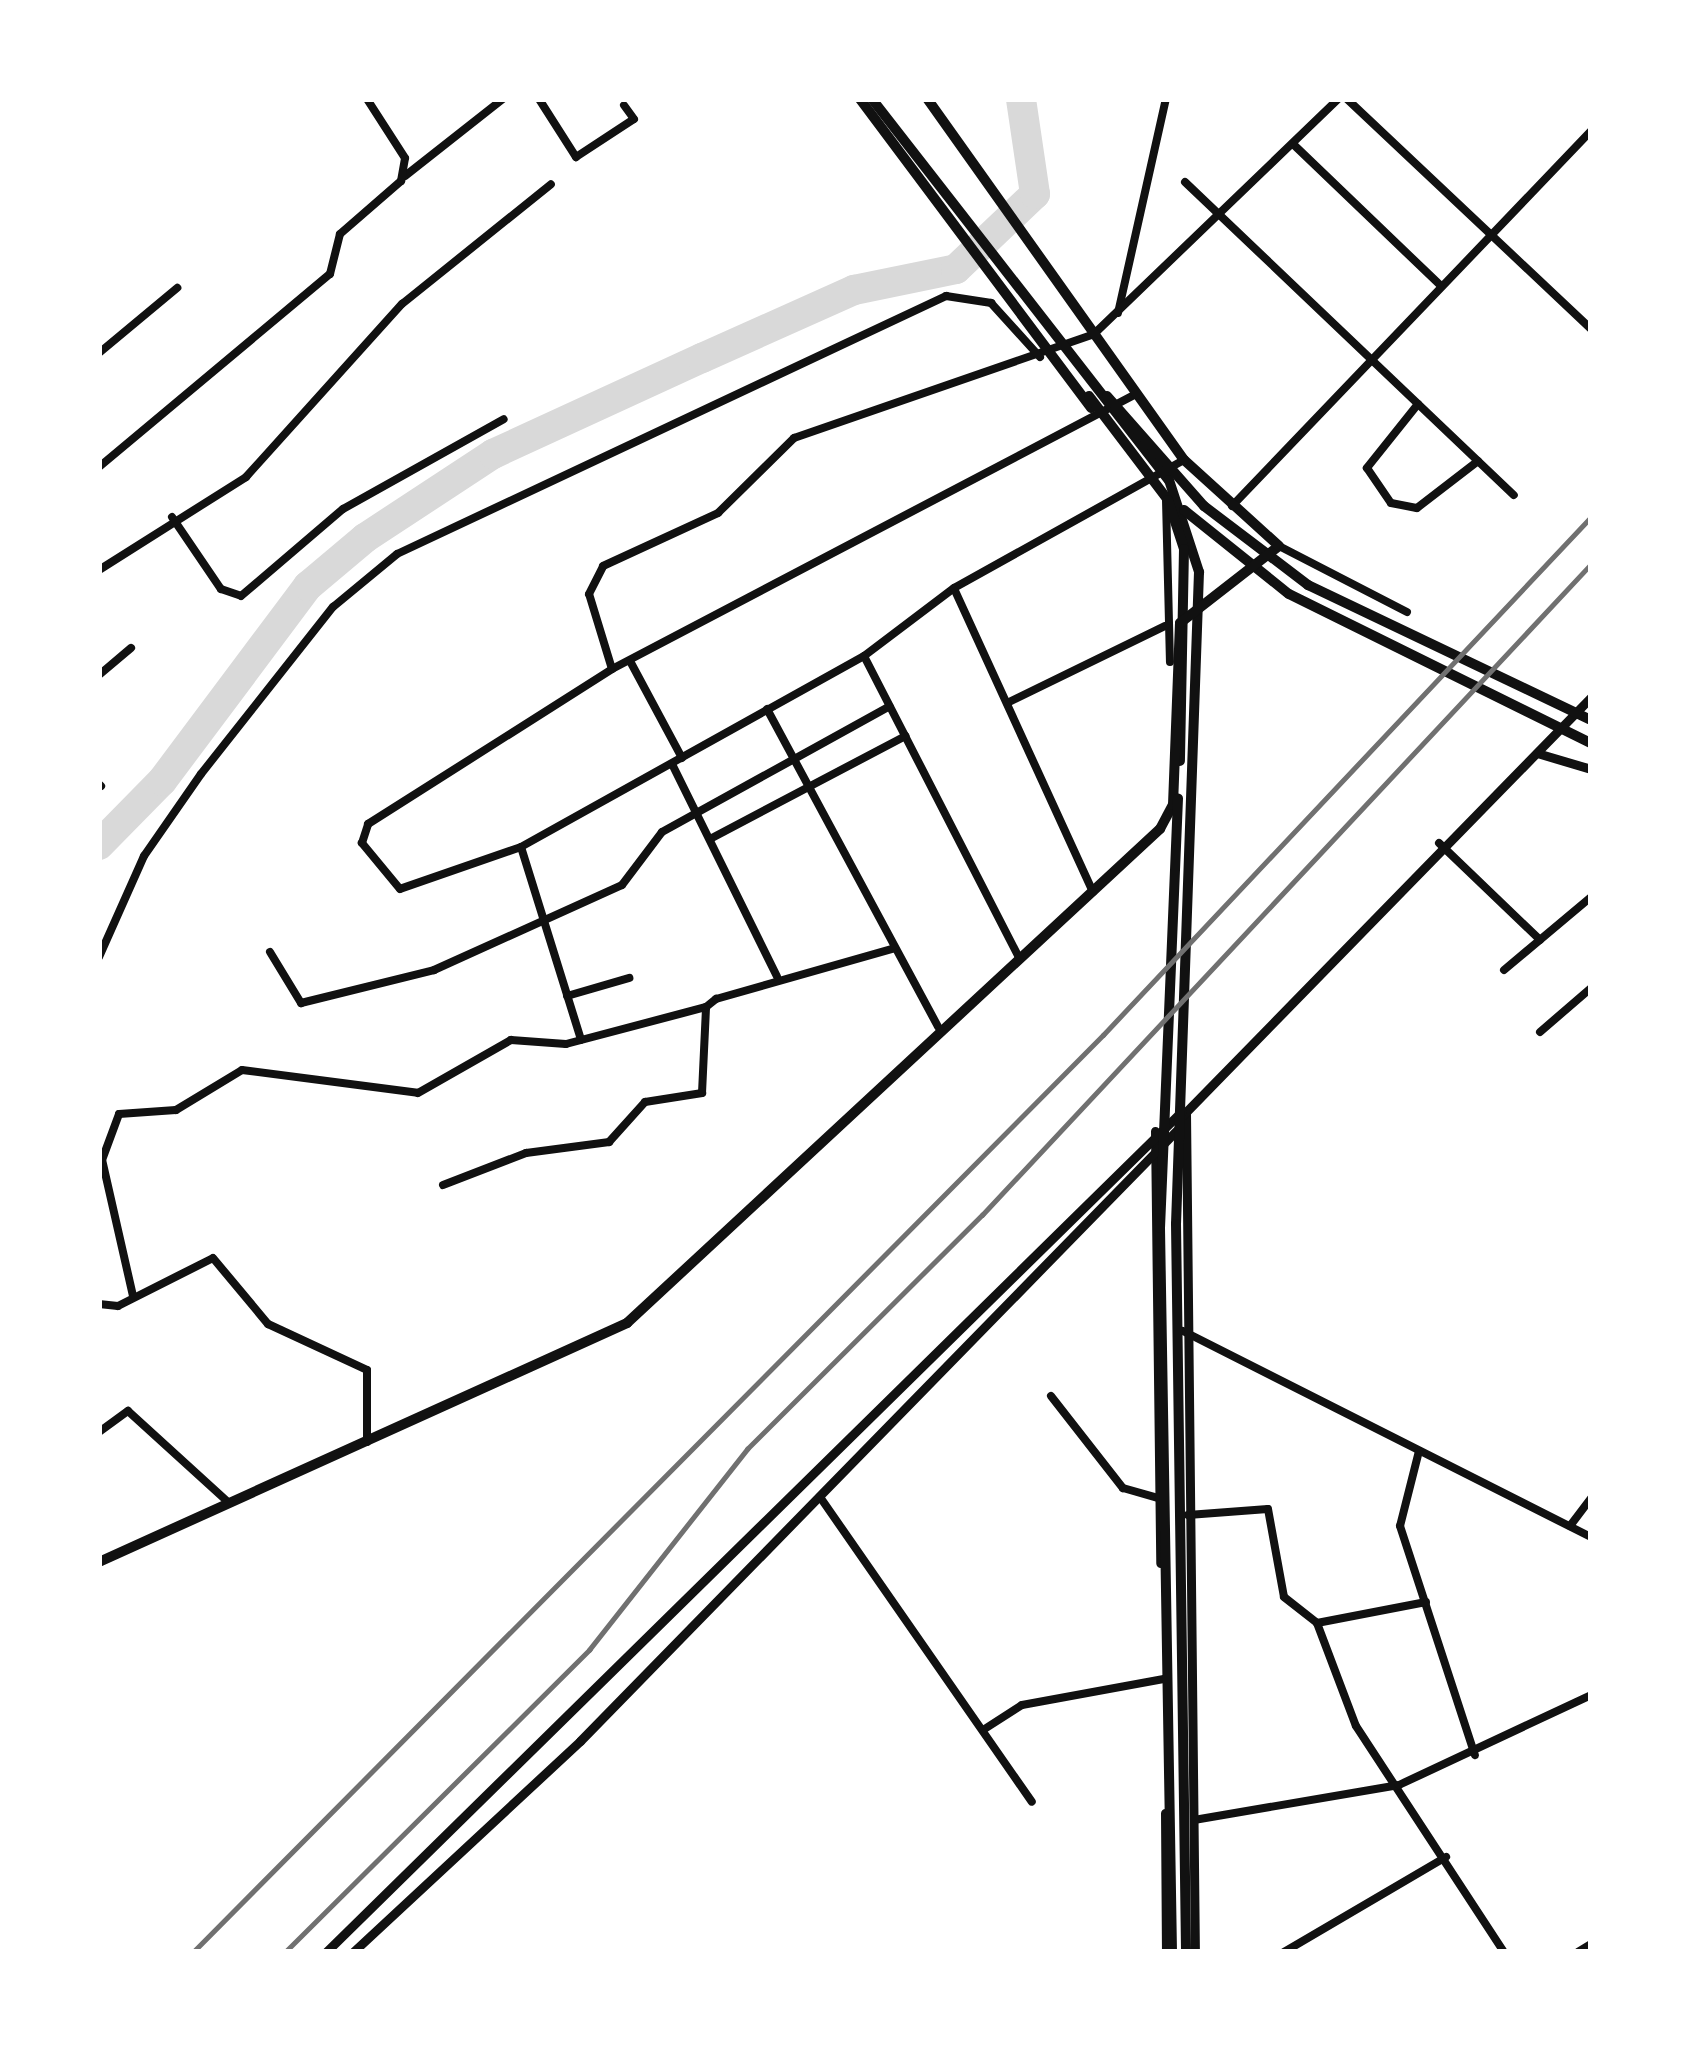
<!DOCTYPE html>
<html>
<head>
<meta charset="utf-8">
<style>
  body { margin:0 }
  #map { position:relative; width:1690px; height:2051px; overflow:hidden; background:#fff; font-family:Rubik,sans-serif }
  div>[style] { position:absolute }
  .river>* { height:30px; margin:-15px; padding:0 15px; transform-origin:15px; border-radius:15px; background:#d9d9d9 }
  .minor>* { height:8px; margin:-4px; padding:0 4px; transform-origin:4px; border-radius:4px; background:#111 }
  .tertiary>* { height:9px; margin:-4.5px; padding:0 4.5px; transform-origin:4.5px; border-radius:4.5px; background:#111 }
  .secondary>* { height:10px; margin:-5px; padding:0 5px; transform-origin:5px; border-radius:5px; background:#111 }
  .rail>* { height:4.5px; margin:-2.25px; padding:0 2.25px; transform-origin:2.25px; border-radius:2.25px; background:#707070 }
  span { translate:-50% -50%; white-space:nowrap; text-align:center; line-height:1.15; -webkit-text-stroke:12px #fff; paint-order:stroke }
  .frame { position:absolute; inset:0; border:102px solid #fff; pointer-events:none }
</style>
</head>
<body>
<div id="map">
  <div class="river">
    <div style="left:99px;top:845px;width:90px;rotate:-45.5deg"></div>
    <div style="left:162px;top:781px;width:244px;rotate:-53.2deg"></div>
    <div style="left:308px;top:586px;width:75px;rotate:-40.1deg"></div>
    <div style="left:365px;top:538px;width:153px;rotate:-33.3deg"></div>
    <div style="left:493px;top:454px;width:230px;rotate:-24.7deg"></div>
    <div style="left:702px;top:358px;width:167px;rotate:-24.1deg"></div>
    <div style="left:854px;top:290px;width:104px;rotate:-11.6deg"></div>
    <div style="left:956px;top:269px;width:109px;rotate:-43.5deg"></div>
    <div style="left:1035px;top:194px;width:96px;rotate:-98.4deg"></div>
  </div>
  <div class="minor">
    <div style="left:539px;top:99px;width:69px;rotate:57.5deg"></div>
    <div style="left:576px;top:157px;width:69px;rotate:-33.2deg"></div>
    <div style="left:634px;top:119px;width:17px;rotate:-126deg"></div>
    <div style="left:1347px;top:99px;width:335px;rotate:43.3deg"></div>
    <div style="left:1293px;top:144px;width:204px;rotate:43.8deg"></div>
    <div style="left:405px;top:176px;width:125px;rotate:-38.2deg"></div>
    <div style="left:1185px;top:182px;width:454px;rotate:43.6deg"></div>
    <div style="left:1118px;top:313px;width:219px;rotate:-77.4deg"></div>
    <div style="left:99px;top:353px;width:102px;rotate:-39.8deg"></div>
    <div style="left:1418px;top:404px;width:82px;rotate:128.6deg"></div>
    <div style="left:1367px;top:468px;width:42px;rotate:55.6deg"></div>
    <div style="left:1391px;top:503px;width:26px;rotate:11deg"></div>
    <div style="left:1417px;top:508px;width:77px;rotate:-37.6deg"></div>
    <div style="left:99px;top:467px;width:301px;rotate:-39.9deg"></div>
    <div style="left:330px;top:274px;width:41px;rotate:-76deg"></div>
    <div style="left:340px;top:234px;width:81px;rotate:-41deg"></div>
    <div style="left:401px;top:181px;width:23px;rotate:-80deg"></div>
    <div style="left:405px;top:158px;width:70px;rotate:-122.8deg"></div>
    <div style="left:1166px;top:500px;width:162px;rotate:88.6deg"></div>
    <div style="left:1232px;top:506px;width:519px;rotate:-46.25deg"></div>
    <div style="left:172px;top:517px;width:87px;rotate:55.8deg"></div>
    <div style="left:221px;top:589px;width:21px;rotate:19deg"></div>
    <div style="left:241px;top:596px;width:134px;rotate:-40.5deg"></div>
    <div style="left:343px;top:509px;width:184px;rotate:-29.2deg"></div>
    <div style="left:1279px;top:546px;width:144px;rotate:27.3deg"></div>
    <div style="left:99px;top:570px;width:174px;rotate:-32.3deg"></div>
    <div style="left:246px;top:477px;width:233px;rotate:-48deg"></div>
    <div style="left:402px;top:304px;width:191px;rotate:-38.8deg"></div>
    <div style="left:954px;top:588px;width:113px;rotate:142.9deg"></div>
    <div style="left:864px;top:656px;width:393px;rotate:150.9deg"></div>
    <div style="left:521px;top:847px;width:128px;rotate:160.9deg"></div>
    <div style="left:400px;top:889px;width:60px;rotate:-129.6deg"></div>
    <div style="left:362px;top:843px;width:20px;rotate:-72deg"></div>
    <div style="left:368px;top:824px;width:289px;rotate:-32.4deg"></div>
    <div style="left:612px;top:669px;width:78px;rotate:-107deg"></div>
    <div style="left:589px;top:594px;width:31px;rotate:-63deg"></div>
    <div style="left:603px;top:566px;width:127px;rotate:-24.7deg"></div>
    <div style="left:718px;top:513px;width:107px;rotate:-44.6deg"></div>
    <div style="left:794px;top:438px;width:318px;rotate:-19.1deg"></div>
    <div style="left:1094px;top:334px;width:339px;rotate:-43.9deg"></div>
    <div style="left:864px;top:656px;width:339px;rotate:62.8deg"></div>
    <div style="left:630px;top:661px;width:110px;rotate:61.8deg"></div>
    <div style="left:612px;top:669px;width:592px;rotate:-27.69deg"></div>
    <div style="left:99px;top:675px;width:42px;rotate:-40.2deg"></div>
    <div style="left:1007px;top:703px;width:176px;rotate:-26deg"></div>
    <div style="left:767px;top:709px;width:361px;rotate:61.7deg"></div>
    <div style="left:672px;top:764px;width:237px;rotate:63.7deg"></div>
    <div style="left:99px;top:784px;width:3px;rotate:45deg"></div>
    <div style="left:710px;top:839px;width:221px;rotate:-27.8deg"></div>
    <div style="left:1439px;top:843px;width:140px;rotate:43.8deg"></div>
    <div style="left:521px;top:847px;width:202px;rotate:72.7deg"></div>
    <div style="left:1093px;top:892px;width:334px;rotate:-114.6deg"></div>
    <div style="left:954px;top:588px;width:263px;rotate:-29.1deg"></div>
    <div style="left:270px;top:952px;width:60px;rotate:58.7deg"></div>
    <div style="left:301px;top:1003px;width:137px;rotate:-13.9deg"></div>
    <div style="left:434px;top:970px;width:206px;rotate:-24.3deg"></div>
    <div style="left:622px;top:885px;width:66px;rotate:-53deg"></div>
    <div style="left:662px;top:832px;width:260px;rotate:-28.9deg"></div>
    <div style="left:99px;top:957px;width:111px;rotate:-66deg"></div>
    <div style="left:144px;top:856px;width:100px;rotate:-55.2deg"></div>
    <div style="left:201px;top:774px;width:213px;rotate:-51.7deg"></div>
    <div style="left:333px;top:607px;width:83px;rotate:-39.6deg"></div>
    <div style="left:397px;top:554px;width:607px;rotate:-25.17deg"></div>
    <div style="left:946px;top:296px;width:46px;rotate:8.8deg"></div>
    <div style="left:991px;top:303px;width:73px;rotate:47.8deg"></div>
    <div style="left:1504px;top:970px;width:114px;rotate:-40deg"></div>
    <div style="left:567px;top:996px;width:65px;rotate:-16.2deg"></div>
    <div style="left:1540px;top:1032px;width:67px;rotate:-40.8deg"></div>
    <div style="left:443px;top:1185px;width:89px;rotate:-21.1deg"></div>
    <div style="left:526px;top:1153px;width:84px;rotate:-7.5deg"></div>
    <div style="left:609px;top:1142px;width:54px;rotate:-48deg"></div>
    <div style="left:645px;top:1102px;width:58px;rotate:-9deg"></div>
    <div style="left:702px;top:1093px;width:86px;rotate:-87.3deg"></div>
    <div style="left:706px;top:1007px;width:13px;rotate:-39deg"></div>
    <div style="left:716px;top:999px;width:186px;rotate:-15.9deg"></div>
    <div style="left:133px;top:1296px;width:139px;rotate:-102.8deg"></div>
    <div style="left:102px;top:1160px;width:49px;rotate:-69.7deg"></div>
    <div style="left:119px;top:1114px;width:57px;rotate:-4deg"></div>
    <div style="left:176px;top:1110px;width:77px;rotate:-31.2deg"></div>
    <div style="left:242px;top:1070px;width:177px;rotate:7.4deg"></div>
    <div style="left:418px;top:1093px;width:107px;rotate:-29.7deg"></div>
    <div style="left:511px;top:1040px;width:55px;rotate:4.2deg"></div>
    <div style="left:566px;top:1044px;width:145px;rotate:-14.8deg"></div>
    <div style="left:99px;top:1304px;width:19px;rotate:6deg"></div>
    <div style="left:118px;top:1306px;width:106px;rotate:-26.8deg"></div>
    <div style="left:213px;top:1258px;width:86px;rotate:50.2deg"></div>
    <div style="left:268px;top:1324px;width:109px;rotate:24.9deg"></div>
    <div style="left:367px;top:1370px;width:72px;rotate:90deg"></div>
    <div style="left:1183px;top:1331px;width:457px;rotate:26.8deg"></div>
    <div style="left:1051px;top:1396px;width:117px;rotate:52deg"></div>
    <div style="left:1123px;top:1488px;width:36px;rotate:16deg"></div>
    <div style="left:99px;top:1432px;width:36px;rotate:-36deg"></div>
    <div style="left:128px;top:1411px;width:135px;rotate:42.3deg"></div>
    <div style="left:1419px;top:1451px;width:77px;rotate:104.2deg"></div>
    <div style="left:1400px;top:1526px;width:241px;rotate:71.9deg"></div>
    <div style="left:820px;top:1497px;width:371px;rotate:55.2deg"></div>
    <div style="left:1188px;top:1515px;width:80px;rotate:-4.3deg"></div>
    <div style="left:1268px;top:1509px;width:89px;rotate:79.7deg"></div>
    <div style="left:1284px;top:1597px;width:42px;rotate:38.2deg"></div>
    <div style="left:1317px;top:1623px;width:111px;rotate:-10.9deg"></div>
    <div style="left:1570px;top:1526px;width:35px;rotate:-53deg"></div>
    <div style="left:1317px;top:1623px;width:110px;rotate:69.3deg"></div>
    <div style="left:1356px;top:1726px;width:270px;rotate:56.8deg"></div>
    <div style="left:983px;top:1730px;width:46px;rotate:-32.7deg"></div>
    <div style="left:1022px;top:1705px;width:144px;rotate:-10.4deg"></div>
    <div style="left:1194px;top:1820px;width:208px;rotate:-9.7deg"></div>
    <div style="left:1399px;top:1785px;width:212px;rotate:-25.1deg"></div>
    <div style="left:1284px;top:1952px;width:188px;rotate:-30.4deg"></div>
    <div style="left:1578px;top:1952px;width:15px;rotate:-32deg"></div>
  </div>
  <div class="tertiary">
    <div style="left:1537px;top:753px;width:56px;rotate:16.5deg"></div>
    <div style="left:1186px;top:1113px;width:839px;rotate:89.39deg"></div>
    <div style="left:1183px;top:1115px;width:584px;rotate:-45.69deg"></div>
    <div style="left:1155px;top:1131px;width:432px;rotate:89.3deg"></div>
    <div style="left:1165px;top:1813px;width:139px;rotate:89.6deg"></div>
    <div style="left:326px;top:1952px;width:1200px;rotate:-44.49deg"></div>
    <div style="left:353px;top:1952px;width:310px;rotate:-42.9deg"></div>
    <div style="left:580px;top:1741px;width:853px;rotate:-45.67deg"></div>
  </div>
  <div class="secondary">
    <div style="left:860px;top:99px;width:386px;rotate:53.2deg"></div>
    <div style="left:872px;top:99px;width:483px;rotate:52.1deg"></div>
    <div style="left:1169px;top:480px;width:97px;rotate:71.9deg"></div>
    <div style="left:1199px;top:572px;width:652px;rotate:92.02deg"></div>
    <div style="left:1176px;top:1224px;width:728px;rotate:89.21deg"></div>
    <div style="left:1089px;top:396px;width:131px;rotate:52.8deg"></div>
    <div style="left:1168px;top:500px;width:52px;rotate:71.9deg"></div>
    <div style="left:1184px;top:549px;width:212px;rotate:91.1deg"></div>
    <div style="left:1107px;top:396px;width:147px;rotate:48.6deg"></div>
    <div style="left:1204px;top:506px;width:131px;rotate:37.2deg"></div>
    <div style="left:1308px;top:585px;width:314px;rotate:25.5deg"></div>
    <div style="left:1184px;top:510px;width:134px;rotate:38.7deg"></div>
    <div style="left:1289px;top:594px;width:337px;rotate:26.3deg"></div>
    <div style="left:99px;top:1562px;width:580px;rotate:-24.35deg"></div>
    <div style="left:627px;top:1323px;width:727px;rotate:-42.83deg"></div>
    <div style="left:1160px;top:829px;width:27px;rotate:-62deg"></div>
    <div style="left:1173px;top:805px;width:182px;rotate:-87.8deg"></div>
    <div style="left:1180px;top:623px;width:125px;rotate:-37.9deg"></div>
    <div style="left:1279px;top:546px;width:128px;rotate:-137.8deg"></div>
    <div style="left:1184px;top:460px;width:443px;rotate:-125.4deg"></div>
    <div style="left:1172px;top:1952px;width:724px;rotate:-90.95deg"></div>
    <div style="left:1160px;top:1228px;width:430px;rotate:-87.6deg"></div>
  </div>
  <div class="rail">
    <div style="left:193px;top:1952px;width:1292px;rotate:-45.22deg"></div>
    <div style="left:1103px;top:1035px;width:712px;rotate:-46.71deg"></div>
    <div style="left:285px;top:1952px;width:429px;rotate:-44.8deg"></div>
    <div style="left:589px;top:1650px;width:256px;rotate:-51.8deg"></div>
    <div style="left:747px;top:1449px;width:332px;rotate:-44.9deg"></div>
    <div style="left:982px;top:1215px;width:891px;rotate:-46.91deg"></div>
  </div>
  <div class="frame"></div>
</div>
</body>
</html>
